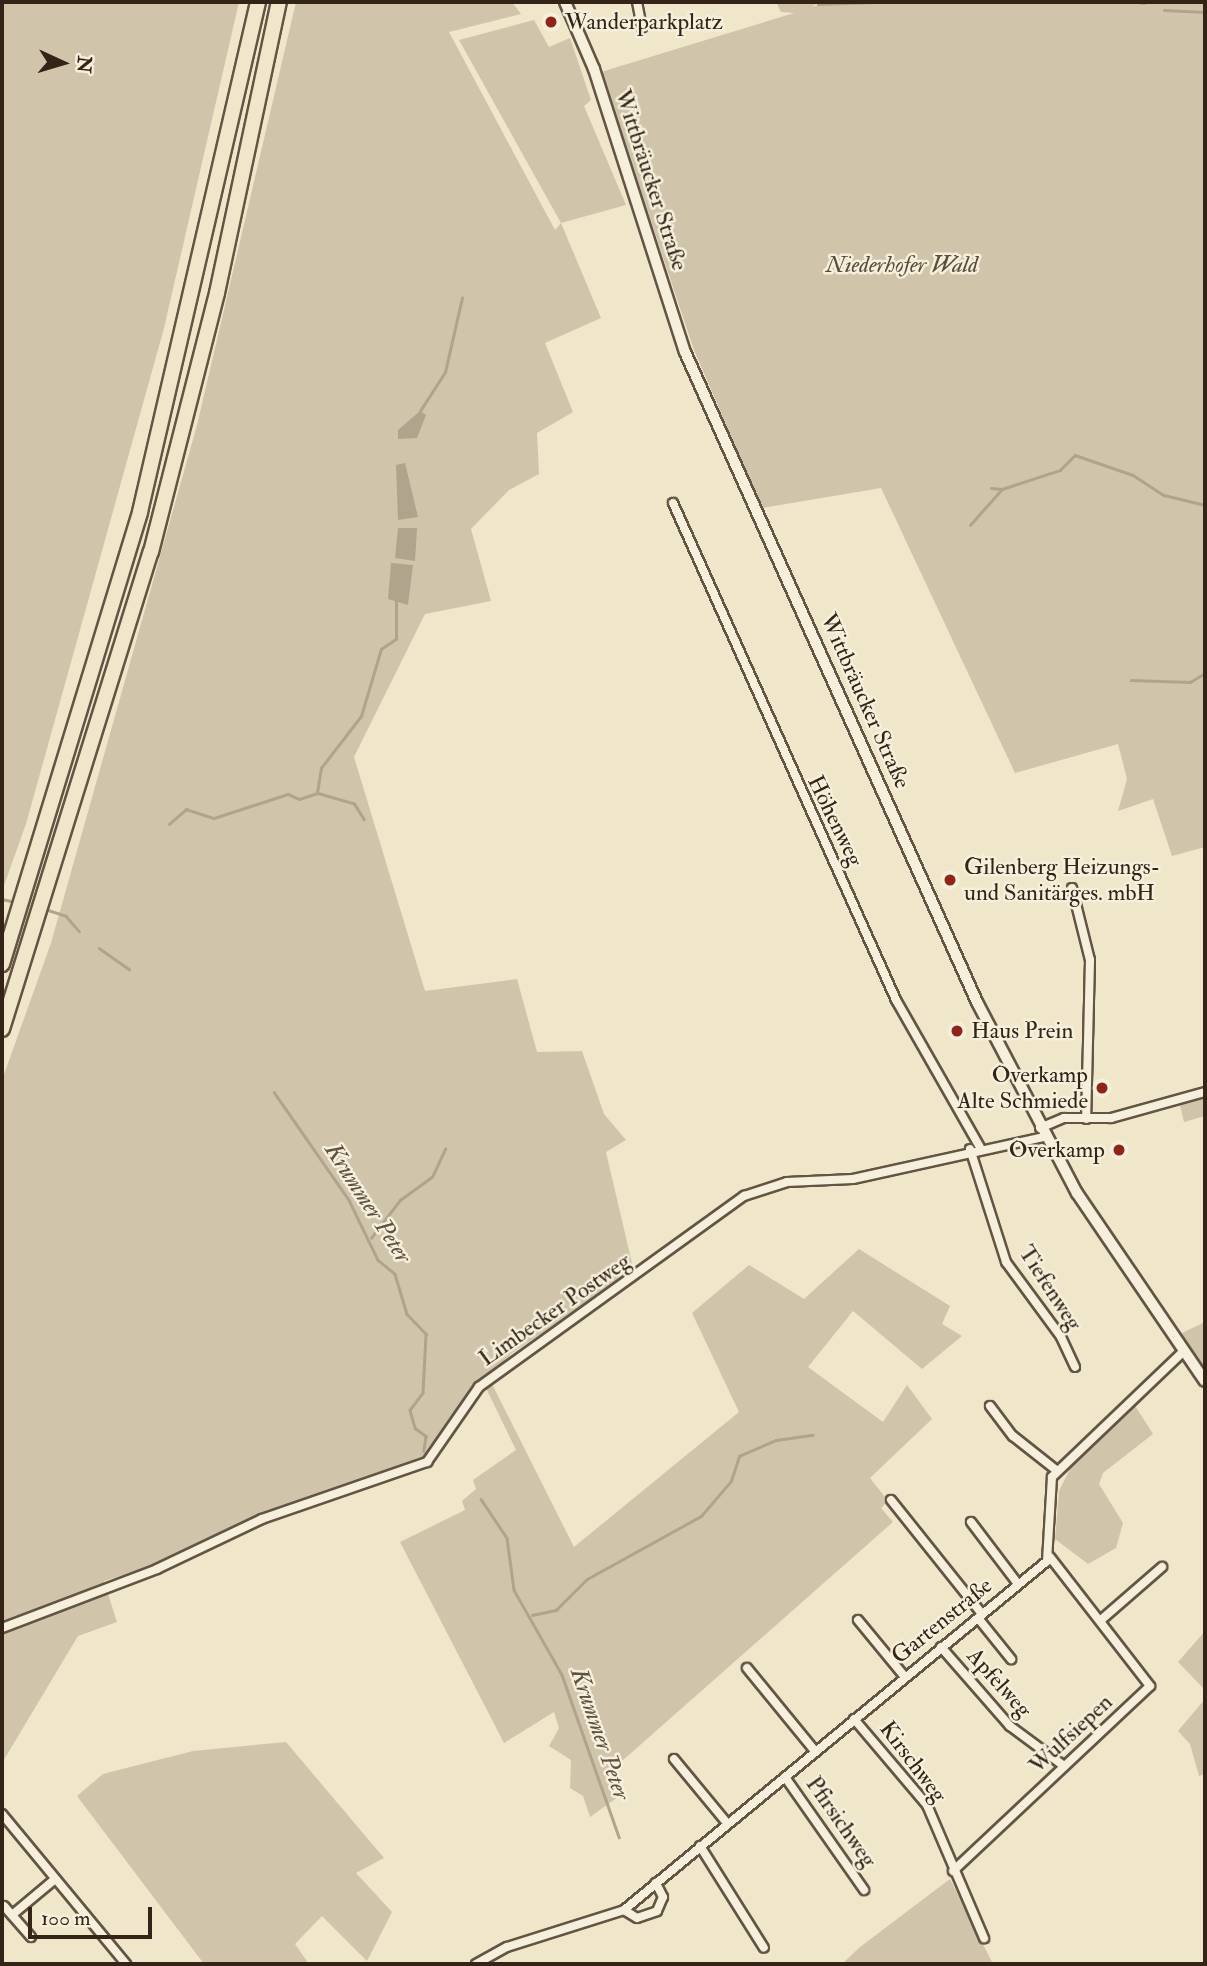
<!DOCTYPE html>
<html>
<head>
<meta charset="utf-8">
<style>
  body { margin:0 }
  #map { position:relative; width:1207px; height:1966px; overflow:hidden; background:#f0e6c9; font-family:"IM FELL Double Pica",serif }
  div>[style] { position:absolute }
  .green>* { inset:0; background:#d0c5ab }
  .water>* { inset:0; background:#b0a48c }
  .stream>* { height:2.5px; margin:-1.25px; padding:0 1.25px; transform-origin:1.25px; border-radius:1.25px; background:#b0a48c }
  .roads { filter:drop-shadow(2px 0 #635444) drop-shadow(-2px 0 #635444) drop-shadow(0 2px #635444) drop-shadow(0 -2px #635444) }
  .minor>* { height:8px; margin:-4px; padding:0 4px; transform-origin:4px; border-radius:4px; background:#f5efdc }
  .secondary>* { height:10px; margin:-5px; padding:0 5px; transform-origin:5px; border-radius:5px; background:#f5efdc }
  .motorway>* { height:14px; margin:-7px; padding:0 7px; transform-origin:7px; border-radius:7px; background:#f0e6c9 }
  .dots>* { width:19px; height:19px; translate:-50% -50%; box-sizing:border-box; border:4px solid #f5efdc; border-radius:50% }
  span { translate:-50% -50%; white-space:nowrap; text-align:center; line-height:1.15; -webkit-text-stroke:5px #f5efdc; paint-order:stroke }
  .poi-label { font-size:23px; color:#342417 }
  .left { translate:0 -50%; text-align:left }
  .right { translate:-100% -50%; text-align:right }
  .street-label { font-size:23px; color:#342417 }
  .park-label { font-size:23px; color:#5b4c3c; font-style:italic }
  .water-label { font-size:24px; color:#5f5140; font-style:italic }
  .frame { position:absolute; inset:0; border:4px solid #342417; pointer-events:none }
  .north { position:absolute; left:28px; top:28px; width:70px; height:70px; -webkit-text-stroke:5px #f5efdc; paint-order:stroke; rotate:94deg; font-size:19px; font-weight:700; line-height:28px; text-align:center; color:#342417 }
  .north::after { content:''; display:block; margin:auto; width:24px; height:32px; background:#342417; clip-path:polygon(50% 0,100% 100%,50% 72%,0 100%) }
  .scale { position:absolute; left:28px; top:1907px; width:124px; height:32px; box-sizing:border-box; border:4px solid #342417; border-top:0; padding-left:9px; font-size:21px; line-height:24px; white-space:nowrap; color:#342417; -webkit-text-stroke:5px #f5efdc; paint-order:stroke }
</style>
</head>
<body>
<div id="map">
  <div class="green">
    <div style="clip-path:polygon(2px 2px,239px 2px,164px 328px,26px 824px,2px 891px)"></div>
    <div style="clip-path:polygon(296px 2px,512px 2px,521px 14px,449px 32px,555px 230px,561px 223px,459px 40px,534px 20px,549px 47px,570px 38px,591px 100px,584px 106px,626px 205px,561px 223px,601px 318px,545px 343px,573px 412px,537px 433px,539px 474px,509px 490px,471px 529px,491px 601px,425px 614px,354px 757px,425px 991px,517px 979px,537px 1052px,582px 1051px,604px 1114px,626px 1140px,606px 1152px,634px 1272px,512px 1353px,476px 1387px,425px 1461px,373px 1483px,262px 1513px,155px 1565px,104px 1581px,117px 1622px,78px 1636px,2px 1763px,2px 1080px,51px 943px,197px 425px)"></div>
    <div style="clip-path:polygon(776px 2px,819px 2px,812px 7px,828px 2px,1205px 2px,1205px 847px,1172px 856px,1153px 799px,1118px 811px,1127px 779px,1118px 744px,1015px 773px,881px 488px,762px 508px,694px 350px,601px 72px,794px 13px,781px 12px)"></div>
    <div style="clip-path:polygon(1205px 1096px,1205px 1116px,1184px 1122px,1180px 1105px,1163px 1110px)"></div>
    <div style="clip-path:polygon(859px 1249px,950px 1306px,942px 1324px,962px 1336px,922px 1369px,853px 1311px,808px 1367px,883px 1422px,907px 1385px,932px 1419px,870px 1478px,888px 1501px,881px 1508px,893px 1522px,614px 1768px,625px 1792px,590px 1817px,583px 1796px,570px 1788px,571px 1760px,549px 1746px,559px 1728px,554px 1712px,504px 1743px,400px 1542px,465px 1510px,462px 1501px,476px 1489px,473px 1480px,516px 1450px,485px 1386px,491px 1382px,574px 1547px,739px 1412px,692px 1313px,749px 1265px,804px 1299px)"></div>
    <div style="clip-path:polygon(1205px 1322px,1205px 1370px,1180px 1334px)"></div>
    <div style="clip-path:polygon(1134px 1404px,1153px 1434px,1103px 1473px,1099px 1484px,1123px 1523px,1116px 1548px,1088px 1564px,1055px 1539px,1059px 1491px,1071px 1467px)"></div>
    <div style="clip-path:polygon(1205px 1631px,1205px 1690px,1178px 1662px)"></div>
    <div style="clip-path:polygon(1205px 1699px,1205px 1774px,1199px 1776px,1190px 1744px,1178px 1731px)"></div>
    <div style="clip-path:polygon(286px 1742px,384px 1858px,356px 1873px,392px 1912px,367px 1961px,322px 1916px,295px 1944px,309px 1964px,204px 1964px,77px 1796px,103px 1774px,193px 1751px)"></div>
    <div style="clip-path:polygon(950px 1879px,993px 1964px,842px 1964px,860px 1947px)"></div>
  </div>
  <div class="water">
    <div style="clip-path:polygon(420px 411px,426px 415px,417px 438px,398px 439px,398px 430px)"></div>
    <div style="clip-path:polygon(405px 463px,418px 517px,398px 520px,396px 465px)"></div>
    <div style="clip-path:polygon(398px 528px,417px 528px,415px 561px,395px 558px)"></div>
    <div style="clip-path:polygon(391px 563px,413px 565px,408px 605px,388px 599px)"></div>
  </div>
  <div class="stream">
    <div style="left:1139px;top:2px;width:5px;rotate:11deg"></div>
    <div style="left:818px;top:4px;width:57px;rotate:-2deg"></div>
    <div style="left:1164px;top:10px;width:41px;rotate:2.8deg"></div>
    <div style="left:420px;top:411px;width:46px;rotate:-57.3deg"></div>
    <div style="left:445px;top:372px;width:76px;rotate:-77.1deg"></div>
    <div style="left:991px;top:488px;width:10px;rotate:6deg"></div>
    <div style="left:970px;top:525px;width:48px;rotate:-48.4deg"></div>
    <div style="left:1002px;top:489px;width:61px;rotate:-18.1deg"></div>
    <div style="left:1060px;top:470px;width:21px;rotate:-45deg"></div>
    <div style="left:1075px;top:455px;width:61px;rotate:19deg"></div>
    <div style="left:1133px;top:475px;width:37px;rotate:33deg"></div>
    <div style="left:1164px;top:495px;width:42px;rotate:13.7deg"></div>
    <div style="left:1131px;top:680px;width:59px;rotate:1.9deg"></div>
    <div style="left:1190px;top:682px;width:17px;rotate:-31deg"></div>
    <div style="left:318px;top:793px;width:37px;rotate:16deg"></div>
    <div style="left:354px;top:803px;width:19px;rotate:58deg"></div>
    <div style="left:169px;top:824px;width:23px;rotate:-41deg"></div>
    <div style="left:186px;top:809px;width:29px;rotate:18deg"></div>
    <div style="left:214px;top:818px;width:78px;rotate:-18deg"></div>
    <div style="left:288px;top:794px;width:12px;rotate:24deg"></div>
    <div style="left:299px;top:799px;width:19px;rotate:-18deg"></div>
    <div style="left:317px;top:793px;width:25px;rotate:-81deg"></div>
    <div style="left:321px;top:768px;width:66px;rotate:-52.4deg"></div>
    <div style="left:361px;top:716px;width:70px;rotate:-73.4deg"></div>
    <div style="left:381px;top:649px;width:18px;rotate:-34deg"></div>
    <div style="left:396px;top:639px;width:41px;rotate:-90deg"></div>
    <div style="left:2px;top:899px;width:13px;rotate:13deg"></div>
    <div style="left:45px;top:909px;width:22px;rotate:18deg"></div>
    <div style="left:66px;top:916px;width:20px;rotate:49deg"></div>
    <div style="left:99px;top:948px;width:37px;rotate:35deg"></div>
    <div style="left:274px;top:1092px;width:131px;rotate:55.2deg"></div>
    <div style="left:349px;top:1200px;width:67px;rotate:64.2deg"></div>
    <div style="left:378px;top:1260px;width:22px;rotate:39deg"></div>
    <div style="left:395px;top:1274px;width:42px;rotate:73.3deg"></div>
    <div style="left:407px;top:1314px;width:28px;rotate:46deg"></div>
    <div style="left:426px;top:1334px;width:59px;rotate:92.9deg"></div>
    <div style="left:423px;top:1393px;width:21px;rotate:127deg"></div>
    <div style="left:410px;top:1410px;width:19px;rotate:74deg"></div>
    <div style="left:415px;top:1428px;width:14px;rotate:36deg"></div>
    <div style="left:426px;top:1436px;width:15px;rotate:98deg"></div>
    <div style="left:371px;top:1238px;width:48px;rotate:-52.7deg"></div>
    <div style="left:400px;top:1200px;width:39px;rotate:-36deg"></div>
    <div style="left:432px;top:1177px;width:31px;rotate:-65deg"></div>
    <div style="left:481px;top:1499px;width:47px;rotate:56.3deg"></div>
    <div style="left:507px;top:1538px;width:52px;rotate:82.3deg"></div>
    <div style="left:514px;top:1590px;width:98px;rotate:60.5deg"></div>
    <div style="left:562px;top:1675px;width:172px;rotate:70.6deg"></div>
    <div style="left:532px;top:1615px;width:25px;rotate:-12deg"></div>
    <div style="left:556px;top:1610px;width:44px;rotate:-45deg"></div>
    <div style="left:587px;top:1579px;width:130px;rotate:-28.9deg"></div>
    <div style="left:701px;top:1516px;width:46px;rotate:-49.4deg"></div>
    <div style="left:731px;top:1481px;width:26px;rotate:-72deg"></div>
    <div style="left:739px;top:1456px;width:40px;rotate:-23.4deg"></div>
    <div style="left:776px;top:1440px;width:37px;rotate:-8deg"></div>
  </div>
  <div class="roads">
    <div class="minor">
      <div style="left:637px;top:2px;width:26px;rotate:79deg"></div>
      <div style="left:673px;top:503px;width:545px;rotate:65.83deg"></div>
      <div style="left:896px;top:1000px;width:169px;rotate:60.3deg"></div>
      <div style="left:1072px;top:888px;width:74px;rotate:76deg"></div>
      <div style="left:1090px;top:960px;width:159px;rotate:91.4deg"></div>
      <div style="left:1040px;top:1128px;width:26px;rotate:-23deg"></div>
      <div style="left:1064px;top:1118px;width:47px"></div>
      <div style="left:1111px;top:1118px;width:98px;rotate:-15.5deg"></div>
      <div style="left:970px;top:1149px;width:119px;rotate:72.3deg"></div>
      <div style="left:1006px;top:1262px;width:93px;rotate:53.7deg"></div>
      <div style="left:1061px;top:1337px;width:33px;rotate:65deg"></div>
      <div style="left:990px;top:1406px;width:38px;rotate:53deg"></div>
      <div style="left:1013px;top:1436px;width:55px;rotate:38.3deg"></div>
      <div style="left:891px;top:1500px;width:146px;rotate:51.4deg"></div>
      <div style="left:971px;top:1522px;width:78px;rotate:52.8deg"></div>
      <div style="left:978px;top:1618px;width:53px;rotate:51.2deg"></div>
      <div style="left:858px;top:1620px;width:74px;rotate:50.5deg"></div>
      <div style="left:1101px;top:1620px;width:81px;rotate:-41deg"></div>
      <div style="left:2px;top:1628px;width:166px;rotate:-20.8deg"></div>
      <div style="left:157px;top:1569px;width:116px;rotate:-25.5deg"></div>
      <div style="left:262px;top:1519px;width:175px;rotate:-19.1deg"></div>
      <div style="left:427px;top:1462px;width:91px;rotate:-55.3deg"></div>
      <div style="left:479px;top:1387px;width:327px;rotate:-35.8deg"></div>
      <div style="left:744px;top:1196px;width:45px;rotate:-18deg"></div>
      <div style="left:787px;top:1182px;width:66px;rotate:-2.6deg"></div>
      <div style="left:853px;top:1179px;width:196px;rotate:-12.4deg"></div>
      <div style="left:941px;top:1647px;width:105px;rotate:48.9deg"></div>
      <div style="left:1010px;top:1726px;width:67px;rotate:36.5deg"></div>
      <div style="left:747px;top:1668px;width:107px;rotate:50.7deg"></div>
      <div style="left:854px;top:1719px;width:113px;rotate:49.7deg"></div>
      <div style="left:927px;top:1805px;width:145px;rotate:66.8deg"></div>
      <div style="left:674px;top:1759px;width:83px;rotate:50.4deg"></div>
      <div style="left:785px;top:1777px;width:138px;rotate:55deg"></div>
      <div style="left:2px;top:1814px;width:195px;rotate:50.4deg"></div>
      <div style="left:700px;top:1846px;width:120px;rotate:57.9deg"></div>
      <div style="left:953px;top:1871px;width:270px;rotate:-43.2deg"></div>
      <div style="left:1150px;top:1686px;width:163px;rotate:-127.8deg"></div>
      <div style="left:4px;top:1906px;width:41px;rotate:48.9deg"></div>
      <div style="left:624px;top:1910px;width:15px;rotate:32deg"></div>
      <div style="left:637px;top:1918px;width:21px;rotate:-19deg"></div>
      <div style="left:657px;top:1911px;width:15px;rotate:-67deg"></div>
      <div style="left:663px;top:1897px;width:16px;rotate:-117deg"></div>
      <div style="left:12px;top:1915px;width:56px;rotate:-39.9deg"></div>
      <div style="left:476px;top:1964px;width:35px;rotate:-29deg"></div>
      <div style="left:507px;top:1947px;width:123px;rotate:-17.5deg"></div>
      <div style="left:624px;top:1910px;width:548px;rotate:-39.52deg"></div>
      <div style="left:1047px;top:1561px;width:84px;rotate:-86.6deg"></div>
      <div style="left:1052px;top:1477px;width:182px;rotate:-43.7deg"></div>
    </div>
    <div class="secondary">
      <div style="left:565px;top:2px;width:73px;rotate:66.6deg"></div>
      <div style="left:594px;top:69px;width:297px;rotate:72.2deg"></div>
      <div style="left:685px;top:352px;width:713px;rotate:65.81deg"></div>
      <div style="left:977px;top:1002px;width:216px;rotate:62.4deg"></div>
      <div style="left:1077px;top:1193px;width:227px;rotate:55.8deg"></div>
    </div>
    <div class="motorway">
      <div style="left:2px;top:964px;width:473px;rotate:-73deg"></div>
      <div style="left:140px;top:512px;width:523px;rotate:-76.97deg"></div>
      <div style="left:2px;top:1029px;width:500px;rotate:-72.7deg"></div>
      <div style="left:151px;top:552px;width:267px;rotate:-75.7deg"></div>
      <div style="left:217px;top:293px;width:298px;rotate:-78deg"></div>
    </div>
  </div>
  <div class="dots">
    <div style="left:551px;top:22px;background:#8f2418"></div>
    <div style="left:950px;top:880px;background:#8f2418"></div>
    <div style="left:957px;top:1031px;background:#8f2418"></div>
    <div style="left:1102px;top:1088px;background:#8f2418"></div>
    <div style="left:1119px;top:1150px;background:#8f2418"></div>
  </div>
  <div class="poi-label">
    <span class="left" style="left:565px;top:22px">Wanderparkplatz</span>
    <span class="left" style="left:964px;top:880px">Gilenberg Heizungs-<br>und Sanitärges. mbH</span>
    <span class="left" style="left:971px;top:1031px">Haus Prein</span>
    <span class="right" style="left:1088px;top:1088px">Overkamp<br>Alte Schmiede</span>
    <span class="right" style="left:1105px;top:1150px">Overkamp</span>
  </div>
  <div class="street-label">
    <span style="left:651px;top:180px;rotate:72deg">Wittbräucker Straße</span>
    <span style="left:865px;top:701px;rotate:66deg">Wittbräucker Straße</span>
    <span style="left:835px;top:821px;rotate:64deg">Höhenweg</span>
    <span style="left:1050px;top:1288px;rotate:57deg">Tiefenweg</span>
    <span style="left:555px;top:1310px;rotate:-35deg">Limbecker Postweg</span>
    <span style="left:942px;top:1621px;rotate:-39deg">Gartenstraße</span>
    <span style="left:999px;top:1683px;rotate:48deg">Apfelweg</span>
    <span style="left:1071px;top:1734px;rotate:-43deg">Wulfsiepen</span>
    <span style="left:913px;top:1762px;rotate:53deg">Kirschweg</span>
    <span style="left:841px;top:1822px;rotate:55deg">Pfirsichweg</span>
  </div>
  <div class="park-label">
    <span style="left:902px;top:265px">Niederhofer Wald</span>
  </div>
  <div class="water-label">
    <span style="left:368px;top:1203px;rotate:57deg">Krummer Peter</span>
    <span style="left:600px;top:1734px;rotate:71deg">Krummer Peter</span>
  </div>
  <div class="frame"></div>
  <div class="north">N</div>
  <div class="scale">100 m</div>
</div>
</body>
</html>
